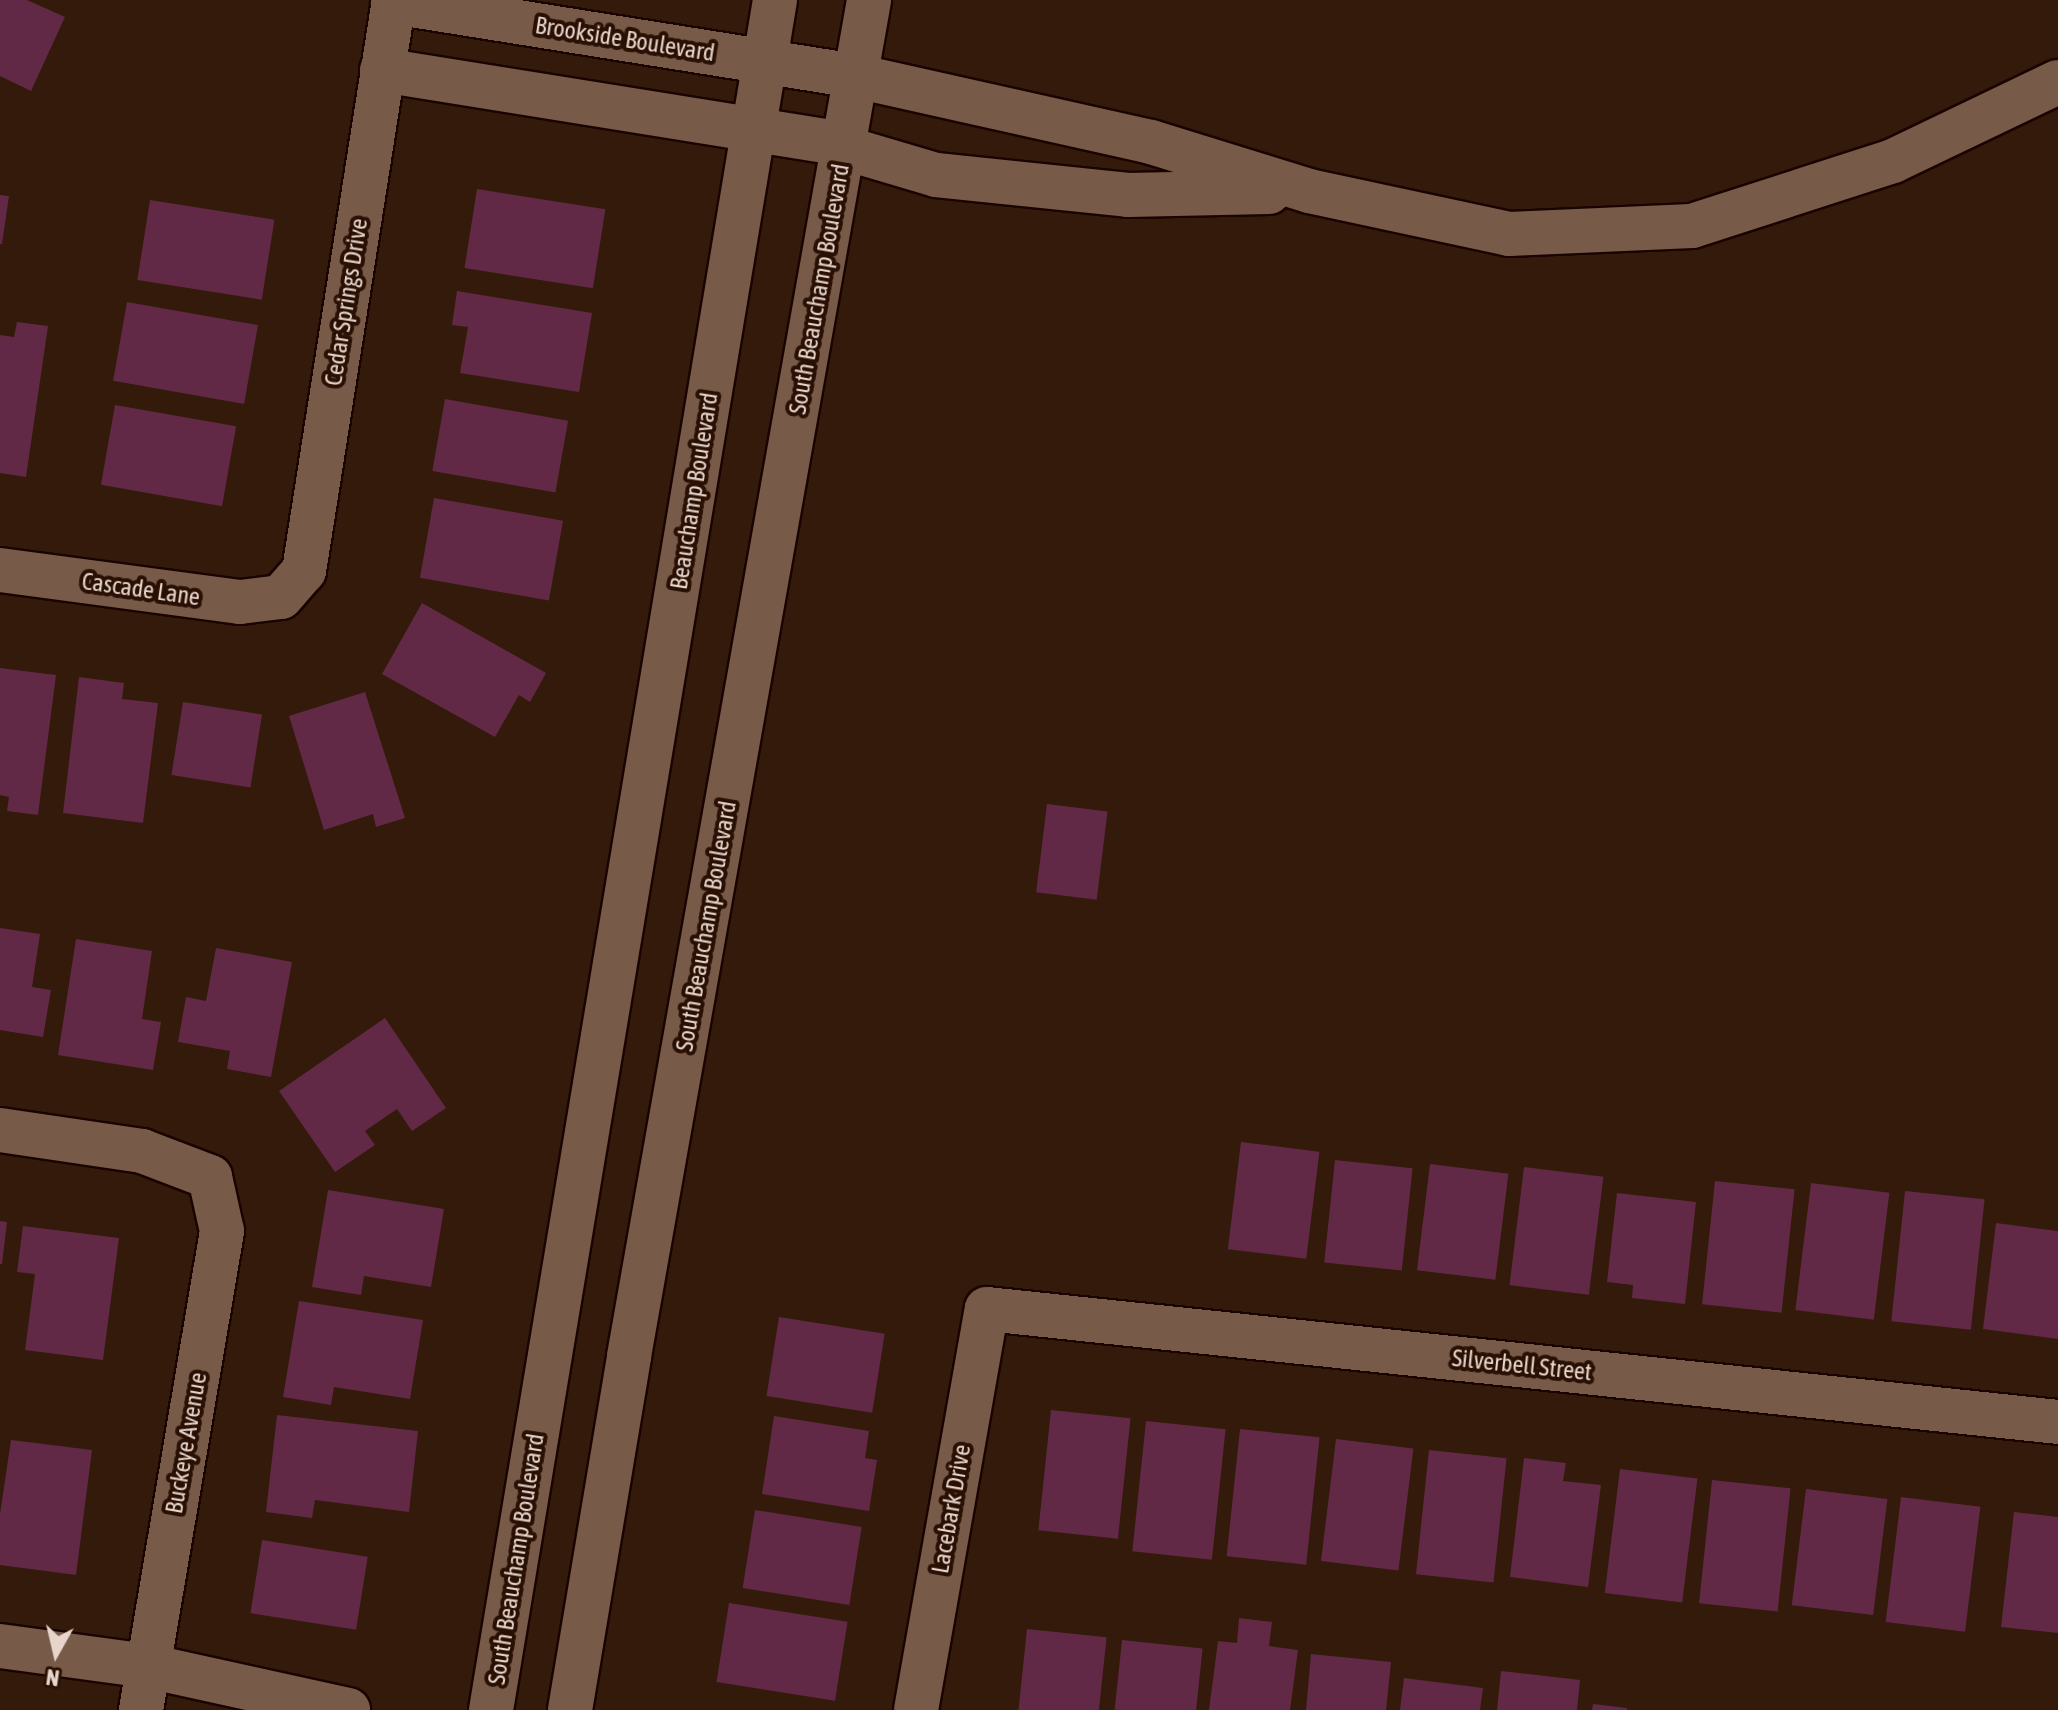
<!DOCTYPE html>
<html>
<head>
<meta charset="utf-8">
<style>
  body { margin:0 }
  #map { position:relative; width:2058px; height:1710px; overflow:hidden; background:#331a0b; font-family:"Asap Condensed",sans-serif }
  div>[style] { position:absolute }
  .building>* { inset:0; background:#612945; transform-origin:0 0 }
  .roads { filter:drop-shadow(2px 0 #1a0400) drop-shadow(-2px 0 #1a0400) drop-shadow(0 2px #1a0400) drop-shadow(0 -2px #1a0400) }
  .minor>* { height:44px; margin:-22px; padding:0 22px; transform-origin:22px; border-radius:22px; background:#785a49 }
  span { translate:-50% -50%; white-space:nowrap; text-align:center; line-height:1.15; -webkit-text-stroke:8px #291003; paint-order:stroke }
  .street-label { font-size:24px; color:#e7d5cc }
  .north { position:absolute; left:16px; top:1614px; width:80px; height:80px; -webkit-text-stroke:6px #291003; paint-order:stroke; rotate:188deg; font-size:22px; font-weight:700; line-height:32px; text-align:center; color:#e7d5cc }
  .north::after { content:''; display:block; margin:auto; width:28px; height:36px; background:#e7d5cc; clip-path:polygon(50% 0,100% 100%,50% 72%,0 100%) }
</style>
</head>
<body>
<div id="map">
  <div class="building">
    <div style="clip-path:polygon(0 0,27px 0,65px 17px,31px 91px,0 76px)"></div>
    <div style="left:477px;top:189px;width:130px;height:80px;rotate:9deg"></div>
    <div style="clip-path:polygon(0 195px,9px 196px,2px 244px,0 244px)"></div>
    <div style="left:150px;top:200px;width:126px;height:81px;rotate:9deg"></div>
    <div style="clip-path:polygon(457px 291px,592px 313px,579px 392px,460px 373px,468px 327px,452px 325px)"></div>
    <div style="left:127px;top:302px;width:133px;height:80px;rotate:10deg"></div>
    <div style="clip-path:polygon(17px 322px,48px 326px,26px 477px,0 473px,0 335px,14px 337px)"></div>
    <div style="left:445px;top:399px;width:125px;height:73px;rotate:10deg"></div>
    <div style="left:115px;top:405px;width:123px;height:81px;rotate:10deg"></div>
    <div style="left:434px;top:498px;width:131px;height:81px;rotate:10deg"></div>
    <div style="clip-path:polygon(422px 603px,546px 673px,530px 702px,519px 695px,495px 737px,382px 674px)"></div>
    <div style="clip-path:polygon(0 668px,56px 675px,38px 815px,7px 811px,9px 797px,0 795px)"></div>
    <div style="clip-path:polygon(79px 677px,124px 683px,122px 699px,158px 703px,143px 823px,63px 813px)"></div>
    <div style="clip-path:polygon(365px 692px,405px 818px,376px 827px,373px 814px,324px 830px,289px 716px)"></div>
    <div style="left:183px;top:702px;width:80px;height:74px;rotate:9deg"></div>
    <div style="left:1047px;top:804px;width:61px;height:89px;rotate:7deg"></div>
    <div style="clip-path:polygon(0 928px,40px 934px,32px 987px,51px 990px,43px 1037px,0 1030px)"></div>
    <div style="clip-path:polygon(76px 939px,152px 951px,142px 1019px,161px 1022px,153px 1070px,58px 1055px)"></div>
    <div style="clip-path:polygon(216px 948px,292px 962px,271px 1077px,227px 1069px,230px 1051px,178px 1042px,186px 997px,206px 1001px)"></div>
    <div style="clip-path:polygon(385px 1018px,446px 1108px,412px 1131px,397px 1109px,365px 1131px,375px 1145px,335px 1172px,279px 1091px)"></div>
    <div style="left:1241px;top:1142px;width:79px;height:108px;rotate:7deg"></div>
    <div style="left:1335px;top:1160px;width:78px;height:103px;rotate:6deg"></div>
    <div style="left:1430px;top:1164px;width:79px;height:107px;rotate:7deg"></div>
    <div style="left:1524px;top:1167px;width:80px;height:119px;rotate:7deg"></div>
    <div style="left:1715px;top:1181px;width:80px;height:124px;rotate:6deg"></div>
    <div style="left:1811px;top:1183px;width:79px;height:128px;rotate:7deg"></div>
    <div style="clip-path:polygon(328px 1190px,444px 1209px,431px 1287px,364px 1276px,361px 1295px,312px 1287px)"></div>
    <div style="left:1905px;top:1191px;width:80px;height:131px;rotate:6deg"></div>
    <div style="clip-path:polygon(1617px 1193px,1696px 1202px,1685px 1304px,1632px 1298px,1633px 1285px,1607px 1282px)"></div>
    <div style="clip-path:polygon(0 1221px,7px 1222px,2px 1264px,0 1264px)"></div>
    <div style="clip-path:polygon(1996px 1223px,2058px 1231px,2058px 1339px,1983px 1329px)"></div>
    <div style="clip-path:polygon(23px 1226px,119px 1238px,103px 1360px,25px 1350px,35px 1274px,17px 1272px)"></div>
    <div style="clip-path:polygon(299px 1301px,423px 1320px,410px 1399px,334px 1387px,331px 1405px,283px 1397px)"></div>
    <div style="left:779px;top:1317px;width:107px;height:80px;rotate:9deg"></div>
    <div style="left:1051px;top:1410px;width:80px;height:121px;rotate:6deg"></div>
    <div style="clip-path:polygon(277px 1415px,418px 1431px,409px 1512px,315px 1500px,312px 1518px,266px 1512px)"></div>
    <div style="clip-path:polygon(774px 1416px,869px 1431px,865px 1458px,877px 1460px,869px 1511px,762px 1494px)"></div>
    <div style="left:1146px;top:1421px;width:80px;height:131px;rotate:6deg"></div>
    <div style="left:1240px;top:1429px;width:80px;height:128px;rotate:6deg"></div>
    <div style="left:1336px;top:1439px;width:78px;height:123px;rotate:7deg"></div>
    <div style="clip-path:polygon(11px 1440px,92px 1450px,76px 1575px,0 1565px,0 1514px)"></div>
    <div style="left:1429px;top:1450px;width:78px;height:125px;rotate:6deg"></div>
    <div style="clip-path:polygon(1524px 1458px,1566px 1463px,1563px 1481px,1601px 1485px,1588px 1587px,1510px 1577px)"></div>
    <div style="left:1620px;top:1469px;width:78px;height:125px;rotate:7deg"></div>
    <div style="left:1712px;top:1480px;width:79px;height:124px;rotate:6deg"></div>
    <div style="left:1806px;top:1489px;width:82px;height:117px;rotate:7deg"></div>
    <div style="left:1901px;top:1497px;width:80px;height:126px;rotate:7deg"></div>
    <div style="left:755px;top:1510px;width:108px;height:79px;rotate:9deg"></div>
    <div style="clip-path:polygon(2014px 1512px,2058px 1517px,2058px 1633px,2001px 1627px)"></div>
    <div style="left:262px;top:1540px;width:107px;height:74px;rotate:9deg"></div>
    <div style="left:729px;top:1603px;width:120px;height:80px;rotate:9deg"></div>
    <div style="clip-path:polygon(1239px 1618px,1272px 1622px,1269px 1646px,1298px 1650px,1290px 1710px,1209px 1710px,1218px 1641px,1237px 1643px)"></div>
    <div style="left:1027px;top:1629px;width:80px;height:82px;rotate:6deg"></div>
    <div style="left:1122px;top:1640px;width:81px;height:70px;rotate:6deg"></div>
    <div style="clip-path:polygon(1311px 1654px,1391px 1662px,1386px 1710px,1306px 1710px)"></div>
    <div style="clip-path:polygon(1501px 1671px,1580px 1680px,1577px 1710px,1497px 1710px)"></div>
    <div style="clip-path:polygon(1404px 1678px,1483px 1688px,1480px 1710px,1400px 1710px)"></div>
    <div style="clip-path:polygon(1593px 1704px,1627px 1708px,1627px 1710px,1592px 1710px)"></div>
  </div>
  <div class="roads">
    <div class="minor">
      <div style="left:393px;top:2px;width:469px;rotate:9.1deg"></div>
      <div style="left:856px;top:76px;width:302px;rotate:12.6deg"></div>
      <div style="left:1151px;top:142px;width:165px;rotate:17.2deg"></div>
      <div style="left:1309px;top:191px;width:205px;rotate:12.1deg"></div>
      <div style="left:1509px;top:234px;width:183px;rotate:-2.5deg"></div>
      <div style="left:1692px;top:226px;width:211px;rotate:-17.9deg"></div>
      <div style="left:1893px;top:161px;width:183px;rotate:-25.6deg"></div>
      <div style="left:382px;top:70px;width:469px;rotate:9.1deg"></div>
      <div style="left:845px;top:148px;width:95px;rotate:16.5deg"></div>
      <div style="left:936px;top:175px;width:193px;rotate:5.9deg"></div>
      <div style="left:1128px;top:195px;width:141px;rotate:-1.2deg"></div>
      <div style="left:0;top:570px;width:242px;rotate:7.6deg"></div>
      <div style="left:240px;top:602px;width:41px;rotate:-7deg"></div>
      <div style="left:281px;top:597px;width:35px;rotate:-49deg"></div>
      <div style="left:304px;top:571px;width:578px;rotate:-81.04deg"></div>
      <div style="left:0;top:1130px;width:144px;rotate:8.4deg"></div>
      <div style="left:142px;top:1151px;width:73px;rotate:20.9deg"></div>
      <div style="left:210px;top:1177px;width:55px;rotate:77.5deg"></div>
      <div style="left:222px;top:1231px;width:486px;rotate:99.6deg"></div>
      <div style="left:0;top:1646px;width:149px;rotate:7.7deg"></div>
      <div style="left:148px;top:1666px;width:205px;rotate:12.4deg"></div>
      <div style="left:491px;top:1710px;width:1733px;rotate:-80.57deg"></div>
      <div style="left:570px;top:1710px;width:359px;rotate:-80.5deg"></div>
      <div style="left:629px;top:1356px;width:1377px;rotate:-79.96deg"></div>
      <div style="left:916px;top:1710px;width:407px;rotate:-80deg"></div>
      <div style="left:987px;top:1309px;width:1077px;rotate:6.02deg"></div>
    </div>
  </div>
  <div class="street-label">
    <span style="left:625px;top:39px;rotate:9deg">Brookside Boulevard</span>
    <span style="left:819px;top:289px;rotate:-80deg">South Beauchamp Boulevard</span>
    <span style="left:346px;top:302px;rotate:-81deg">Cedar Springs Drive</span>
    <span style="left:694px;top:491px;rotate:-81deg">Beauchamp Boulevard</span>
    <span style="left:141px;top:589px;rotate:8deg">Cascade Lane</span>
    <span style="left:706px;top:926px;rotate:-80deg">South Beauchamp Boulevard</span>
    <span style="left:1522px;top:1365px;rotate:6deg">Silverbell Street</span>
    <span style="left:186px;top:1443px;rotate:-80deg">Buckeye Avenue</span>
    <span style="left:951px;top:1509px;rotate:-80deg">Lacebark Drive</span>
    <span style="left:516px;top:1559px;rotate:-81deg">South Beauchamp Boulevard</span>
  </div>
  <div class="north">N</div>
</div>
</body>
</html>
